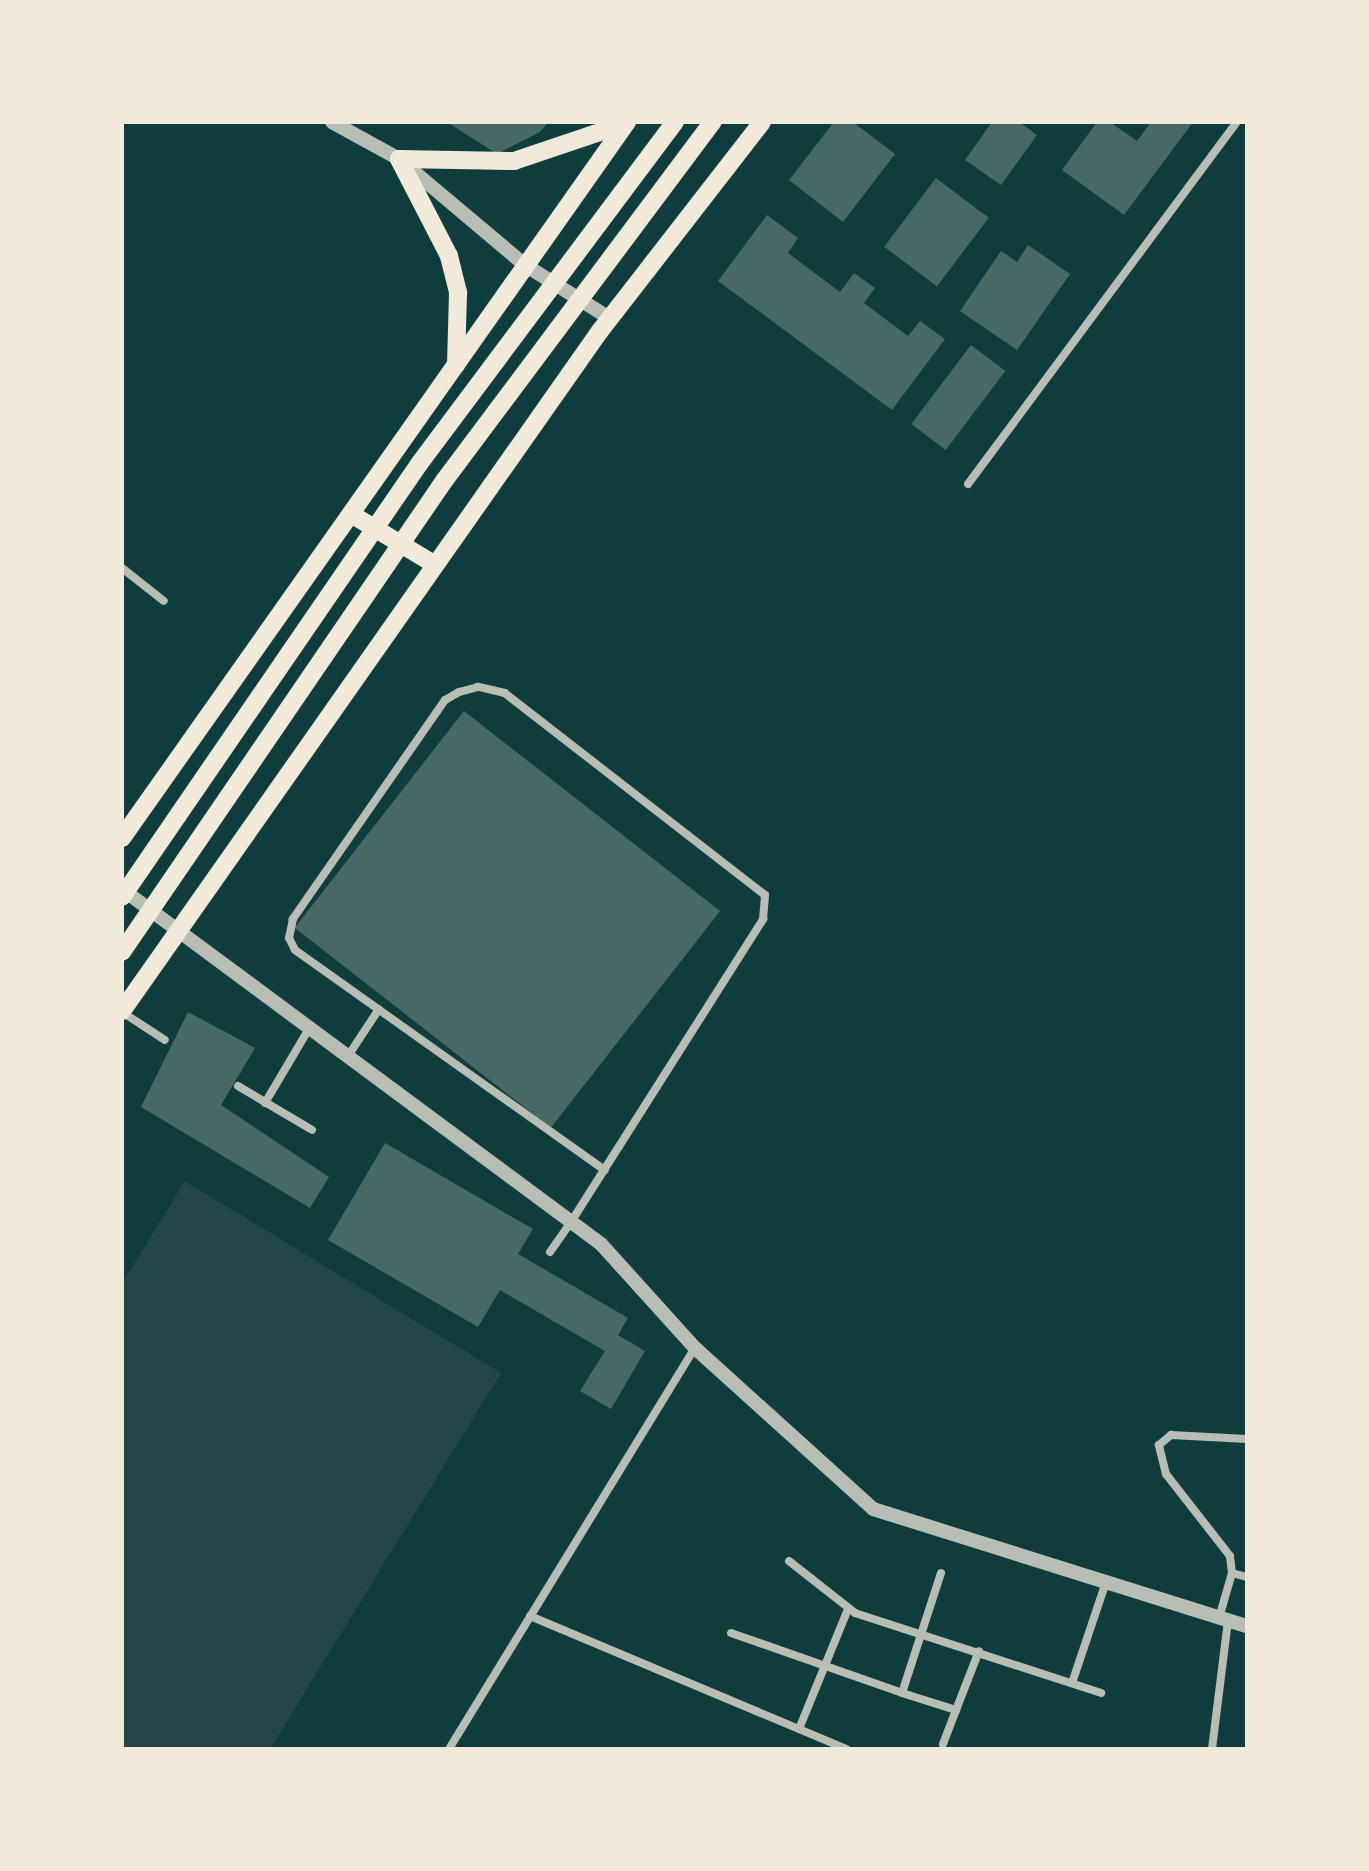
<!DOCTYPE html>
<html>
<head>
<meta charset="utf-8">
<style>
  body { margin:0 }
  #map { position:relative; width:1369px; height:1871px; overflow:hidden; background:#0f3d3e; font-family:Helvetica,sans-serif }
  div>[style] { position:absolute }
  .green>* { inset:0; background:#244646 }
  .building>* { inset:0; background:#486865; transform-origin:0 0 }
  .minor>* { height:8px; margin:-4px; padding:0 4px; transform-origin:4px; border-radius:4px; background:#b8beb3 }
  .tertiary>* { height:14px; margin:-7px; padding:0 7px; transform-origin:7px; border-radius:7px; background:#b8beb3 }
  .trunk>* { height:18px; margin:-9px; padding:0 9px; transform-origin:9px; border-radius:9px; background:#f1e9da }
  span { translate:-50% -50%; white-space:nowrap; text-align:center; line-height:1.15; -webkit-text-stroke:7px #f1e9da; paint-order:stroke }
  .frame { position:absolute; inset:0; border:124px solid #f1e9da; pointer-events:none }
</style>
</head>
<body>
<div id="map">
  <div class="green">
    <div style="clip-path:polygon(185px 1181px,501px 1373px,270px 1749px,122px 1749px,122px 1283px)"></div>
  </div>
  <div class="building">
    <div style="clip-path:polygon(447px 122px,548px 122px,540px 132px,497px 154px)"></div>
    <div style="clip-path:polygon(834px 122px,853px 122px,895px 154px,843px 222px,789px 180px)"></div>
    <div style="clip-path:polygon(992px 122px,1019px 122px,1037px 135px,1001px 185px,965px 160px)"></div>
    <div style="clip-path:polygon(1097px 122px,1110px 122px,1137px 141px,1151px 122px,1193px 122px,1124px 215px,1062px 170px)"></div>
    <div style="left:936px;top:178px;width:66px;height:86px;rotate:37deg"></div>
    <div style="clip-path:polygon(767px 215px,798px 238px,788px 253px,840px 292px,854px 273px,875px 288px,864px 303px,908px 336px,920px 321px,945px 339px,892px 410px,718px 281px)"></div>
    <div style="clip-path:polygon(1028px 245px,1070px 274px,1017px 350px,960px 311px,1001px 251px,1017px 262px)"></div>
    <div style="left:971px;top:345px;width:43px;height:99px;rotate:37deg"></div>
    <div style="left:464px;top:711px;width:325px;height:275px;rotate:38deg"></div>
    <div style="clip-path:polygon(188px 1012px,255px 1048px,221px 1105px,329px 1177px,310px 1208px,141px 1107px)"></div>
    <div style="clip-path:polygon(385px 1143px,533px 1229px,518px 1254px,628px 1318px,618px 1335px,645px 1351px,611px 1409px,580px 1391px,605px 1351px,500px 1290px,478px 1327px,328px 1240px)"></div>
  </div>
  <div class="minor">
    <div style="left:968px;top:484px;width:451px;rotate:-53.4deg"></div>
    <div style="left:122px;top:568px;width:53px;rotate:38.2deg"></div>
    <div style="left:122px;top:1012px;width:51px;rotate:33.1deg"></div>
    <div style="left:348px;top:1056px;width:56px;rotate:-56.6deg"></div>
    <div style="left:238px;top:1086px;width:86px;rotate:30.7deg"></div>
    <div style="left:265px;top:1103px;width:88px;rotate:-59.4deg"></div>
    <div style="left:550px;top:1252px;width:37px;rotate:-55deg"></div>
    <div style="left:571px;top:1222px;width:359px;rotate:-57.6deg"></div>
    <div style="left:763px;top:919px;width:24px;rotate:-85deg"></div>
    <div style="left:765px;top:895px;width:329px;rotate:-142.2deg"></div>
    <div style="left:505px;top:693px;width:28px;rotate:-167deg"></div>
    <div style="left:478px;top:687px;width:20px;rotate:165deg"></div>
    <div style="left:459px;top:692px;width:16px;rotate:150deg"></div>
    <div style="left:445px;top:700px;width:267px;rotate:124.8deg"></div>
    <div style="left:293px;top:919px;width:19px;rotate:102deg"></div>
    <div style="left:289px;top:938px;width:13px;rotate:63deg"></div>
    <div style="left:295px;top:950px;width:380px;rotate:35.4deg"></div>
    <div style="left:789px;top:1561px;width:84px;rotate:38.2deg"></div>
    <div style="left:855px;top:1613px;width:259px;rotate:18deg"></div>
    <div style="left:941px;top:1573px;width:126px;rotate:108deg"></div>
    <div style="left:902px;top:1693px;width:57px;rotate:17.5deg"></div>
    <div style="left:956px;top:1710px;width:63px;rotate:-68.7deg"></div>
    <div style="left:1232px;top:1573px;width:16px;rotate:15deg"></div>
    <div style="left:530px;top:1616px;width:343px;rotate:22.8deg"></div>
    <div style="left:1219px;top:1618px;width:47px;rotate:-73.9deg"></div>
    <div style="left:1232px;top:1573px;width:17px;rotate:-97deg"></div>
    <div style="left:1230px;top:1556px;width:104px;rotate:-128deg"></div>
    <div style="left:1166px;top:1474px;width:30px;rotate:-104deg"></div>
    <div style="left:1159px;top:1445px;width:16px;rotate:-40deg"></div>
    <div style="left:1171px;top:1435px;width:76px;rotate:3deg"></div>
    <div style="left:731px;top:1633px;width:181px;rotate:19.3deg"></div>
    <div style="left:1072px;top:1683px;width:103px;rotate:-71.4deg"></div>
    <div style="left:799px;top:1729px;width:130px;rotate:-67.8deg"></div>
    <div style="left:943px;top:1744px;width:36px;rotate:-69deg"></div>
    <div style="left:449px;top:1749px;width:470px;rotate:-58.5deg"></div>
    <div style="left:1212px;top:1749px;width:129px;rotate:-82.9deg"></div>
  </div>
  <div class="tertiary">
    <div style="left:332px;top:122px;width:77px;rotate:28.9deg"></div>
    <div style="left:399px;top:159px;width:165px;rotate:40.1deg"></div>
    <div style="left:525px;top:265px;width:99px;rotate:32.2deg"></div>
    <div style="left:122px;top:889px;width:596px;rotate:36.54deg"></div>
    <div style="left:601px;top:1244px;width:140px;rotate:47.9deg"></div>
    <div style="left:695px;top:1348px;width:240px;rotate:42.1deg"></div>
    <div style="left:873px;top:1509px;width:392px;rotate:17.4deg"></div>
  </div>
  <div class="trunk">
    <div style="left:399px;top:159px;width:115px;rotate:1deg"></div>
    <div style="left:514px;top:161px;width:118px;rotate:-18.7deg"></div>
    <div style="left:399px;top:159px;width:109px;rotate:62.7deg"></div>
    <div style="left:449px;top:256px;width:38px;rotate:76deg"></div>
    <div style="left:458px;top:293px;width:72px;rotate:91.6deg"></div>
    <div style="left:351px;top:514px;width:97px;rotate:31.1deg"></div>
    <div style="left:122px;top:838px;width:876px;rotate:-54.8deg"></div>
    <div style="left:122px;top:897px;width:525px;rotate:-55.55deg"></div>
    <div style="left:419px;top:464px;width:427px;rotate:-53.2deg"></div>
    <div style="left:122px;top:952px;width:571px;rotate:-55.64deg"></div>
    <div style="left:444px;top:481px;width:449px;rotate:-53.2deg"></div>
    <div style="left:122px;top:1011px;width:831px;rotate:-54.9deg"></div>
    <div style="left:600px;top:331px;width:264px;rotate:-52.2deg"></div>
  </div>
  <div class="frame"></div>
</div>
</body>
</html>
